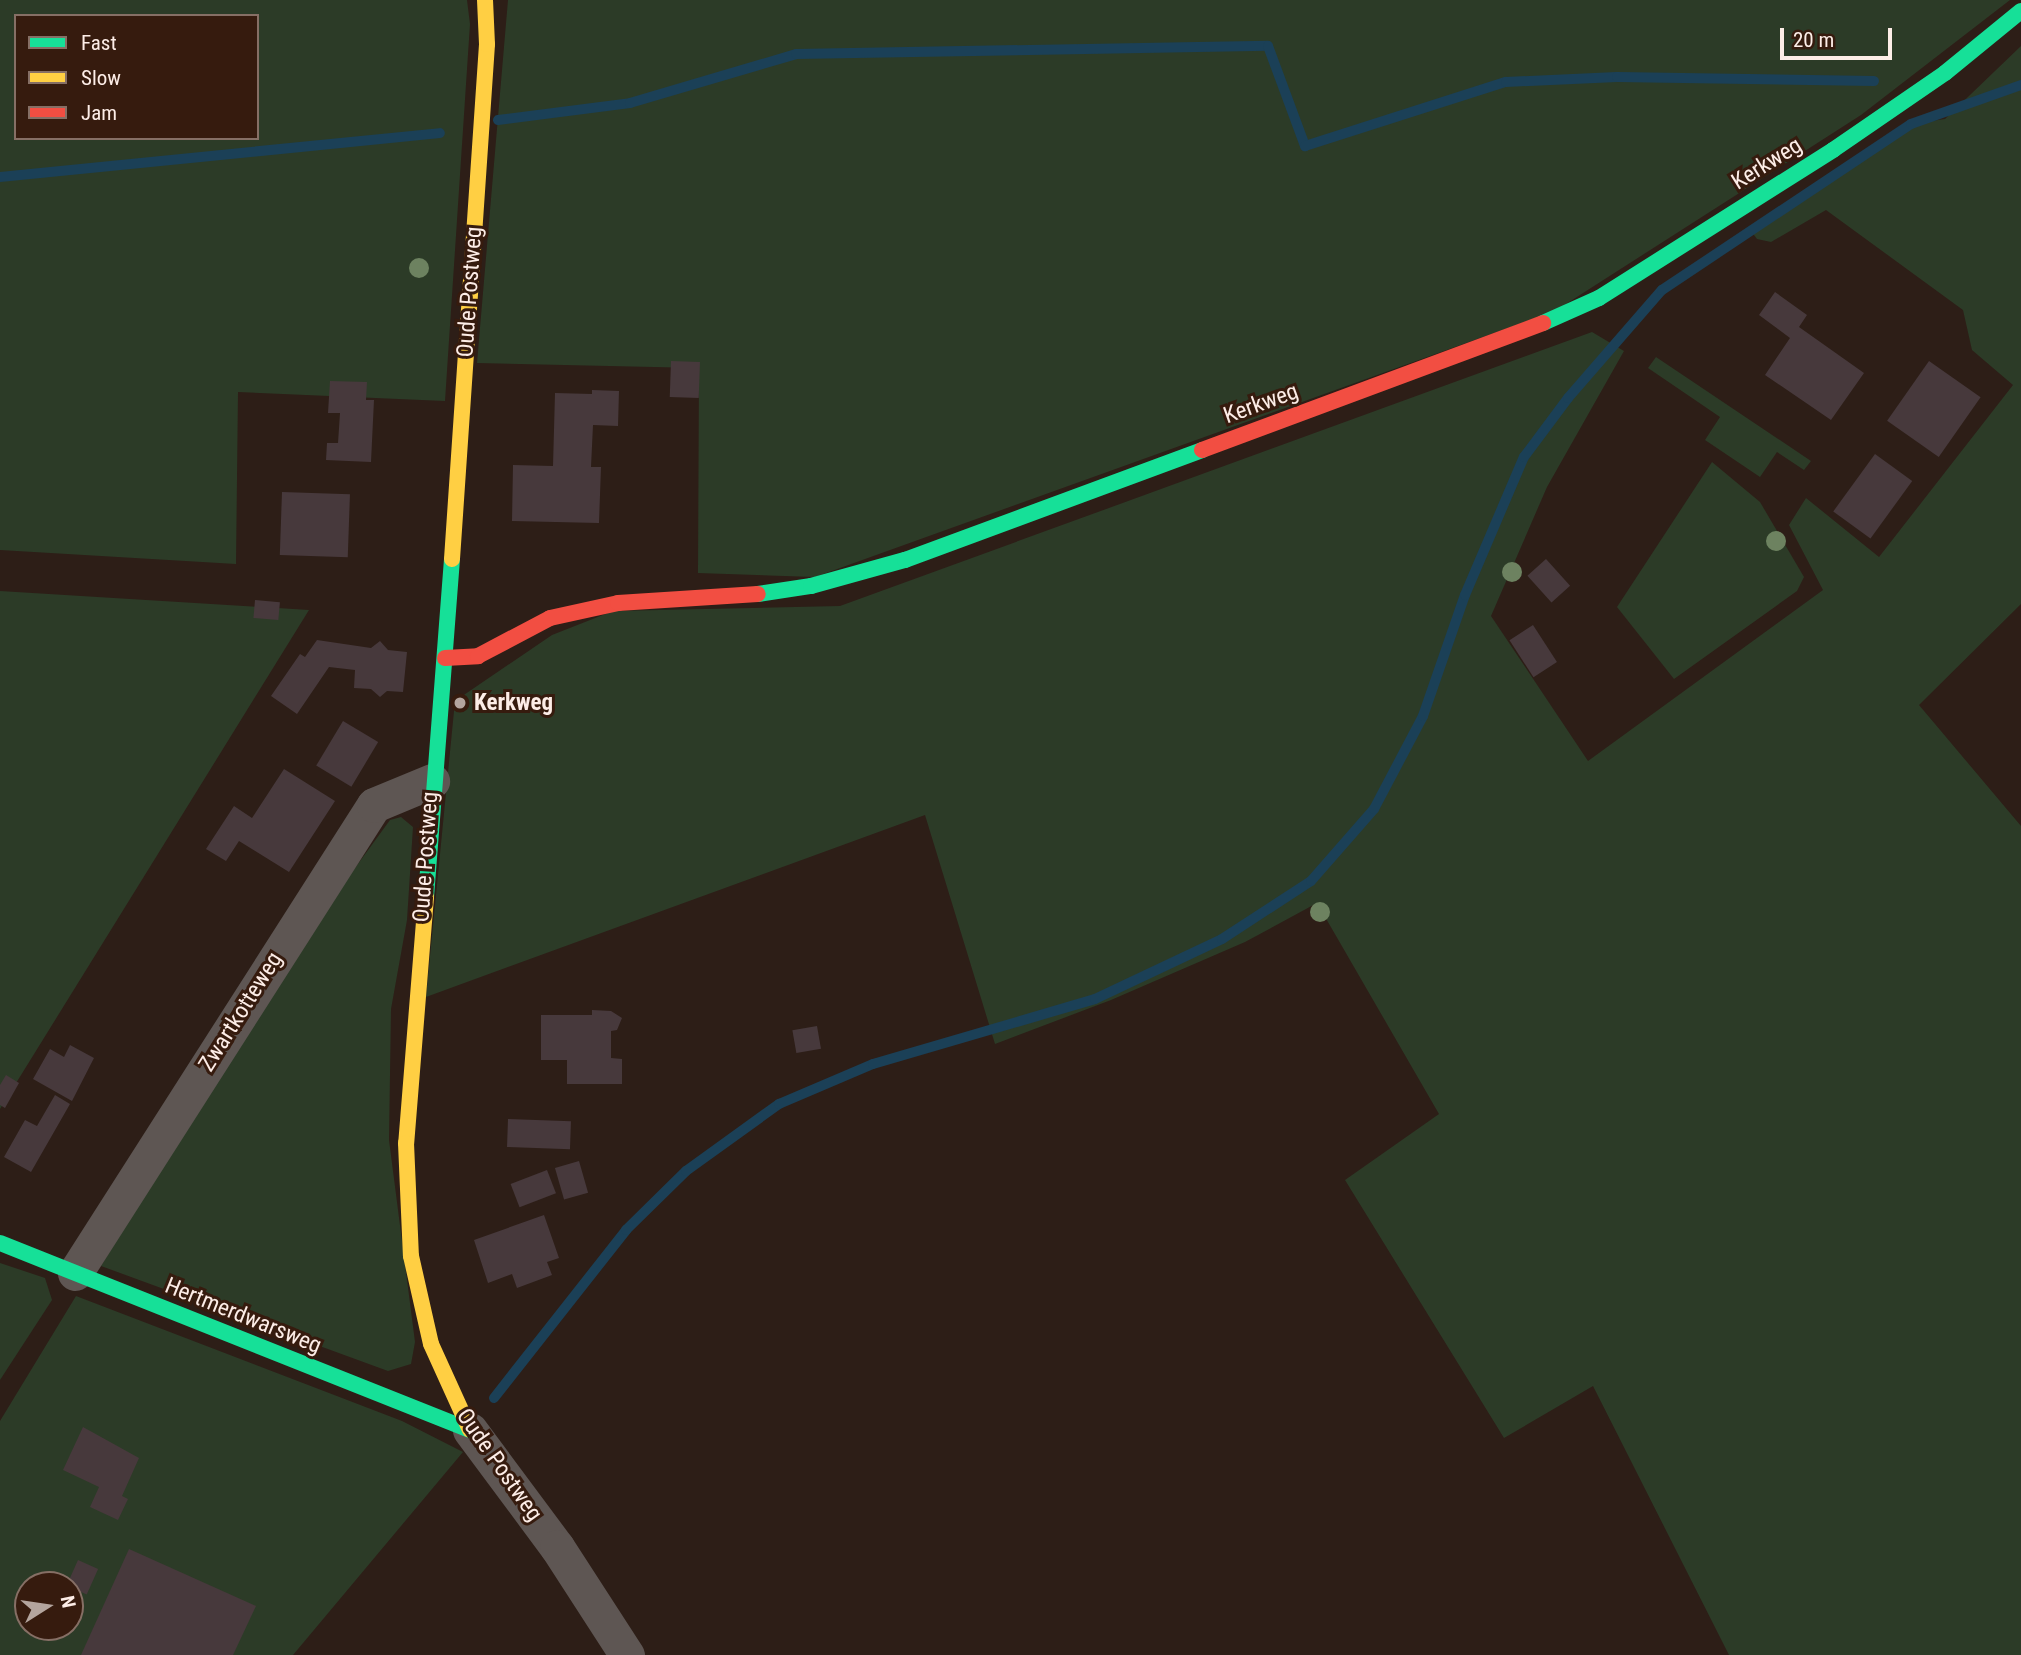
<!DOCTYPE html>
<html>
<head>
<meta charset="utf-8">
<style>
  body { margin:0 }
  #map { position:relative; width:2021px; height:1655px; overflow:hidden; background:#2d1e17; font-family:"Roboto Condensed",sans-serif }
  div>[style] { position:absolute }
  .green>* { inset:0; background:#2c3b27 }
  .stream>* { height:10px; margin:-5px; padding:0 5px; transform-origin:5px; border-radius:5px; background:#1b4057 }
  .building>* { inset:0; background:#47393c; transform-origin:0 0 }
  .street>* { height:35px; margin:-17.5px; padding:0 17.5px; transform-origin:17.5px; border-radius:17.5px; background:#5e5653 }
  .fast>* { height:16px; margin:-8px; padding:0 8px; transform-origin:8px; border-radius:8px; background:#16e098 }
  .slow>* { height:16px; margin:-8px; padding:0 8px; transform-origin:8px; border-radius:8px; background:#ffcf43 }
  .jam>* { height:16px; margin:-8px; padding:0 8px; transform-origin:8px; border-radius:8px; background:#f24e42 }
  .trees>* { width:20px; height:20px; margin:-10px; border-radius:50%; background:#6d8260 }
  .dots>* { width:19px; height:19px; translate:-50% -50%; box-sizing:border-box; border:4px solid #361b0e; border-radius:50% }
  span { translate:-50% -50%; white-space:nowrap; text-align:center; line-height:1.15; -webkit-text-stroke:6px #361b0e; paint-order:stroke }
  .street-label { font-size:23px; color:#fdede7 }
  .poi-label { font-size:23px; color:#fdede7; font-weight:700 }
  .left { translate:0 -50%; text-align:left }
  .legend { position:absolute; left:14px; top:14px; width:245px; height:126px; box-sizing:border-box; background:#361b0e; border:2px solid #866f65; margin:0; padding:9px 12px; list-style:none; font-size:21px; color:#fdede7 }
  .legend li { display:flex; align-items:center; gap:14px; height:35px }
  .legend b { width:35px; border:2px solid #866f65 }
  .north { position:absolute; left:14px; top:1571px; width:70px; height:70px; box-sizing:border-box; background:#361b0e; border:2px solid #866f65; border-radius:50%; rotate:78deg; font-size:19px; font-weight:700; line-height:28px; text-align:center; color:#fdede7 }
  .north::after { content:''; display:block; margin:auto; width:24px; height:32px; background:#b4a59e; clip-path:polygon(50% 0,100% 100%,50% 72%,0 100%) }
  .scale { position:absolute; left:1780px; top:28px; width:112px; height:32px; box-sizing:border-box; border:4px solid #fdede7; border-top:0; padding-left:9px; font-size:21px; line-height:24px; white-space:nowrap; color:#fdede7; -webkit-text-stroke:5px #361b0e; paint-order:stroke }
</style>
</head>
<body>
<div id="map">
  <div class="green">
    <div style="clip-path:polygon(evenodd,0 0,467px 0,470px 24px,445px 401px,238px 392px,236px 564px,0 550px,0 0,16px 16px,257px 16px,257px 138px,16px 138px,16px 16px)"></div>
    <div style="clip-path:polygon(508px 0,2010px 0,1861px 115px,1555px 311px,815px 577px,698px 573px,699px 368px,477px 363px)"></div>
    <div style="clip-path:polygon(2021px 46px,2021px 604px,1919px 705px,2021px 826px,2021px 1655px,1729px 1655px,1593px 1386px,1504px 1438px,1345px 1180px,1439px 1114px,1317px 903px,1245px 942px,1111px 1000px,995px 1044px,925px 815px,426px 997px,455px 701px,552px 635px,613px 611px,840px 606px,1592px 332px,1624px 351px,1547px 487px,1491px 616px,1588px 761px,1823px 590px,1789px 525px,1806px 498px,1879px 557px,2013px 385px,1972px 350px,1963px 310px,1826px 210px,1771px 242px,1757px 239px,1751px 231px,1911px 124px,1945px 119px)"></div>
    <div style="clip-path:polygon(1656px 357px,1811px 461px,1804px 470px,1777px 452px,1760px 477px,1705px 440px,1720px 417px,1648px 368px)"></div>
    <div style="clip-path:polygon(1712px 462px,1760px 502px,1804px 577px,1797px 591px,1674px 679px,1617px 607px)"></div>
    <div style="clip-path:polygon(0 591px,309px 610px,0 1109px)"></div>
    <div style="clip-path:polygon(401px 817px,413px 827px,407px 920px,391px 1009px,389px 1140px,415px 1342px,411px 1364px,388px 1371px,101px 1266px,271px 983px,390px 820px)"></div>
    <div style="clip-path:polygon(0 1263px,45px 1278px,52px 1300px,0 1380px)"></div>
    <div style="clip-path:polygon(evenodd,76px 1296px,402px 1421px,463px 1452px,293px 1655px,0 1655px,0 1421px,76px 1296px,28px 1585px,70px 1585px,70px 1627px,28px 1627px,28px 1585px)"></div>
  </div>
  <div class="stream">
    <div style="left:498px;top:120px;width:133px;rotate:-7.3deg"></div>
    <div style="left:630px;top:103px;width:173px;rotate:-16.4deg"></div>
    <div style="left:796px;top:54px;width:472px;rotate:-1deg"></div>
    <div style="left:1268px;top:46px;width:107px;rotate:69.7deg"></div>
    <div style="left:1305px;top:146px;width:211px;rotate:-17.7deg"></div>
    <div style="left:1506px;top:82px;width:111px;rotate:-2.6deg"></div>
    <div style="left:1617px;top:77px;width:257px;rotate:0.9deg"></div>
    <div style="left:0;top:177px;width:442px;rotate:-5.7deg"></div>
    <div style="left:494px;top:1398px;width:214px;rotate:-51.8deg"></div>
    <div style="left:626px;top:1230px;width:84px;rotate:-44.5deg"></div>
    <div style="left:686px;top:1171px;width:115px;rotate:-35.8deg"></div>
    <div style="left:779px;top:1104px;width:102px;rotate:-23.1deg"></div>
    <div style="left:873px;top:1064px;width:231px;rotate:-16.3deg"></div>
    <div style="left:1095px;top:999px;width:140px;rotate:-25.3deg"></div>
    <div style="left:1222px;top:939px;width:106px;rotate:-33.1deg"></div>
    <div style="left:1311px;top:881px;width:96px;rotate:-48.8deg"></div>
    <div style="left:1374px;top:809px;width:105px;rotate:-62.2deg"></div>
    <div style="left:1423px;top:716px;width:128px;rotate:-70.9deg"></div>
    <div style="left:1465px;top:595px;width:150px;rotate:-66.9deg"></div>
    <div style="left:1524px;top:457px;width:74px;rotate:-53.3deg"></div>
    <div style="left:1568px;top:398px;width:143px;rotate:-49deg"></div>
    <div style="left:1662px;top:290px;width:299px;rotate:-33.7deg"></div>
    <div style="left:1911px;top:124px;width:117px;rotate:-19.5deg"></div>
  </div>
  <div class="building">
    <div style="clip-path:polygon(1775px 292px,1807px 315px,1799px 327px,1864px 373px,1831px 420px,1765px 375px,1790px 338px,1759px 315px)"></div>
    <div style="left:671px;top:361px;width:29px;height:36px;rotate:2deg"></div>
    <div style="left:1929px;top:361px;width:63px;height:73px;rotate:35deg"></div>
    <div style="clip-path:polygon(330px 381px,367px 382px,366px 400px,374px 400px,371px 462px,326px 460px,327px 443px,338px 443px,340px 413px,328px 413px)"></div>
    <div style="clip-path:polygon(592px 390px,619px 391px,618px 426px,593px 425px,591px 467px,601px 467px,599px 523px,512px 521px,513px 465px,553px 466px,555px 393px,592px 394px)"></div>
    <div style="left:1875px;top:454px;width:46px;height:71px;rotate:36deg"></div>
    <div style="left:282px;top:492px;width:68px;height:63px;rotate:2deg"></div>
    <div style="left:1546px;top:559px;width:36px;height:25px;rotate:48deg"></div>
    <div style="left:255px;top:600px;width:25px;height:18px;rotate:5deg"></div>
    <div style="left:1533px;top:625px;width:44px;height:28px;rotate:57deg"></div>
    <div style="clip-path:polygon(317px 640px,371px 648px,380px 641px,388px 650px,407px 652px,403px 692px,387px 691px,380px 697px,371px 689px,354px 688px,355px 670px,329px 667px,297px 714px,271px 696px,300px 654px,305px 657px)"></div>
    <div style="left:343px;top:721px;width:41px;height:52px;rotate:31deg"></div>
    <div style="clip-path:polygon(284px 769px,335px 801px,289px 872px,239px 841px,226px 861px,206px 849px,234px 806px,252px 818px)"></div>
    <div style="clip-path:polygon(592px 1010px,611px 1011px,622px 1018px,617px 1030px,611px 1031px,611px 1058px,622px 1059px,622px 1084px,567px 1084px,567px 1060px,541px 1060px,541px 1015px,592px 1015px)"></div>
    <div style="left:817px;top:1026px;width:23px;height:25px;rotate:80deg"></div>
    <div style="clip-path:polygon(70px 1045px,94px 1058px,72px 1101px,33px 1079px,50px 1049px,64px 1057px)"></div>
    <div style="clip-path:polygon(6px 1075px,19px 1083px,5px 1108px,0 1105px,0 1085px)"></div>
    <div style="clip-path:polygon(55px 1095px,70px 1104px,31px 1172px,4px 1157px,25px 1120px,37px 1126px)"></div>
    <div style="left:508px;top:1119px;width:63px;height:28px;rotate:2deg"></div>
    <div style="left:579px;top:1161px;width:33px;height:25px;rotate:74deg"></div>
    <div style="left:547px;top:1170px;width:25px;height:39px;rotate:69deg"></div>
    <div style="clip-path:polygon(544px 1215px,559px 1258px,547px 1262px,552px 1275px,517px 1288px,512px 1274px,488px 1283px,474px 1240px)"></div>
    <div style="clip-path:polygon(83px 1427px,139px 1458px,122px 1496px,128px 1499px,118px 1520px,90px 1507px,99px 1487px,63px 1470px)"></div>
    <div style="clip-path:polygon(129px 1549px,256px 1606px,233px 1655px,81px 1655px)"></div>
    <div style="left:78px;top:1560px;width:22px;height:28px;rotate:24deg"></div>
  </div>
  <div class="street">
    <div style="left:75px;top:1273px;width:555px;rotate:-57.43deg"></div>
    <div style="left:374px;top:805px;width:63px;rotate:-22.5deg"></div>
    <div style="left:470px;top:1430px;width:146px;rotate:53.4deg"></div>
    <div style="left:557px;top:1547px;width:129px;rotate:57.1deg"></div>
  </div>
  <div class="fast">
    <div style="left:1543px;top:323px;width:61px;rotate:-24.1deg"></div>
    <div style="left:1599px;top:298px;width:277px;rotate:-32.3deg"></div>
    <div style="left:1833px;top:150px;width:136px;rotate:-34.5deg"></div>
    <div style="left:1945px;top:73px;width:98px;rotate:-39.2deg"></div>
    <div style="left:758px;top:594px;width:54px;rotate:-8.6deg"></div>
    <div style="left:811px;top:586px;width:98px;rotate:-15.5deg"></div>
    <div style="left:905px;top:560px;width:317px;rotate:-20.3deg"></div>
    <div style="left:426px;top:897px;width:339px;rotate:-85.6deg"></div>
    <div style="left:0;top:1243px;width:506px;rotate:21.7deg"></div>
  </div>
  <div class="slow">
    <div style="left:452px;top:559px;width:516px;rotate:-86.11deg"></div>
    <div style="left:487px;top:44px;width:44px;rotate:-92.6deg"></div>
    <div style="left:426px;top:897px;width:247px;rotate:94.6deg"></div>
    <div style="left:406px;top:1143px;width:113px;rotate:87.5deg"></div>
    <div style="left:411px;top:1256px;width:90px;rotate:77.2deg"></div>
    <div style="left:431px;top:1344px;width:94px;rotate:65.6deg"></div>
  </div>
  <div class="jam">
    <div style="left:1202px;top:450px;width:364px;rotate:-20.4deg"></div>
    <div style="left:445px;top:658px;width:33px;rotate:-3deg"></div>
    <div style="left:478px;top:656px;width:81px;rotate:-27.8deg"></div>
    <div style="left:550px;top:618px;width:70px;rotate:-12.4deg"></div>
    <div style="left:618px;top:603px;width:140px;rotate:-3.7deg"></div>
  </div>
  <div class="trees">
    <div style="left:419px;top:268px"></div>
    <div style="left:1776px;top:541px"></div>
    <div style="left:1512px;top:572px"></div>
    <div style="left:1320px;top:912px"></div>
  </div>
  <div class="dots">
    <div style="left:460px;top:703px;background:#b4a59e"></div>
  </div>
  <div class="street-label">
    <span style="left:1767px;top:164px;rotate:-32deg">Kerkweg</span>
    <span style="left:470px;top:292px;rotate:-86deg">Oude Postweg</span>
    <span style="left:1261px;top:404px;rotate:-20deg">Kerkweg</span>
    <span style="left:426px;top:857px;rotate:-86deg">Oude Postweg</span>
    <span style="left:241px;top:1012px;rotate:-58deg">Zwartkotteweg</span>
    <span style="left:243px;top:1316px;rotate:22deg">Hertmerdwarsweg</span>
    <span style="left:499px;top:1465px;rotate:55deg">Oude Postweg</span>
  </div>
  <div class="poi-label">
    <span class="left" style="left:474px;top:703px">Kerkweg</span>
  </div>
  <ul class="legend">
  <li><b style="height:9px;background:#16e098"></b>Fast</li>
  <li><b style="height:9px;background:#ffcf43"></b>Slow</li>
  <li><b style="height:9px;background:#f24e42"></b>Jam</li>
  </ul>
  <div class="north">N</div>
  <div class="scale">20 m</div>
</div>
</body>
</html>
